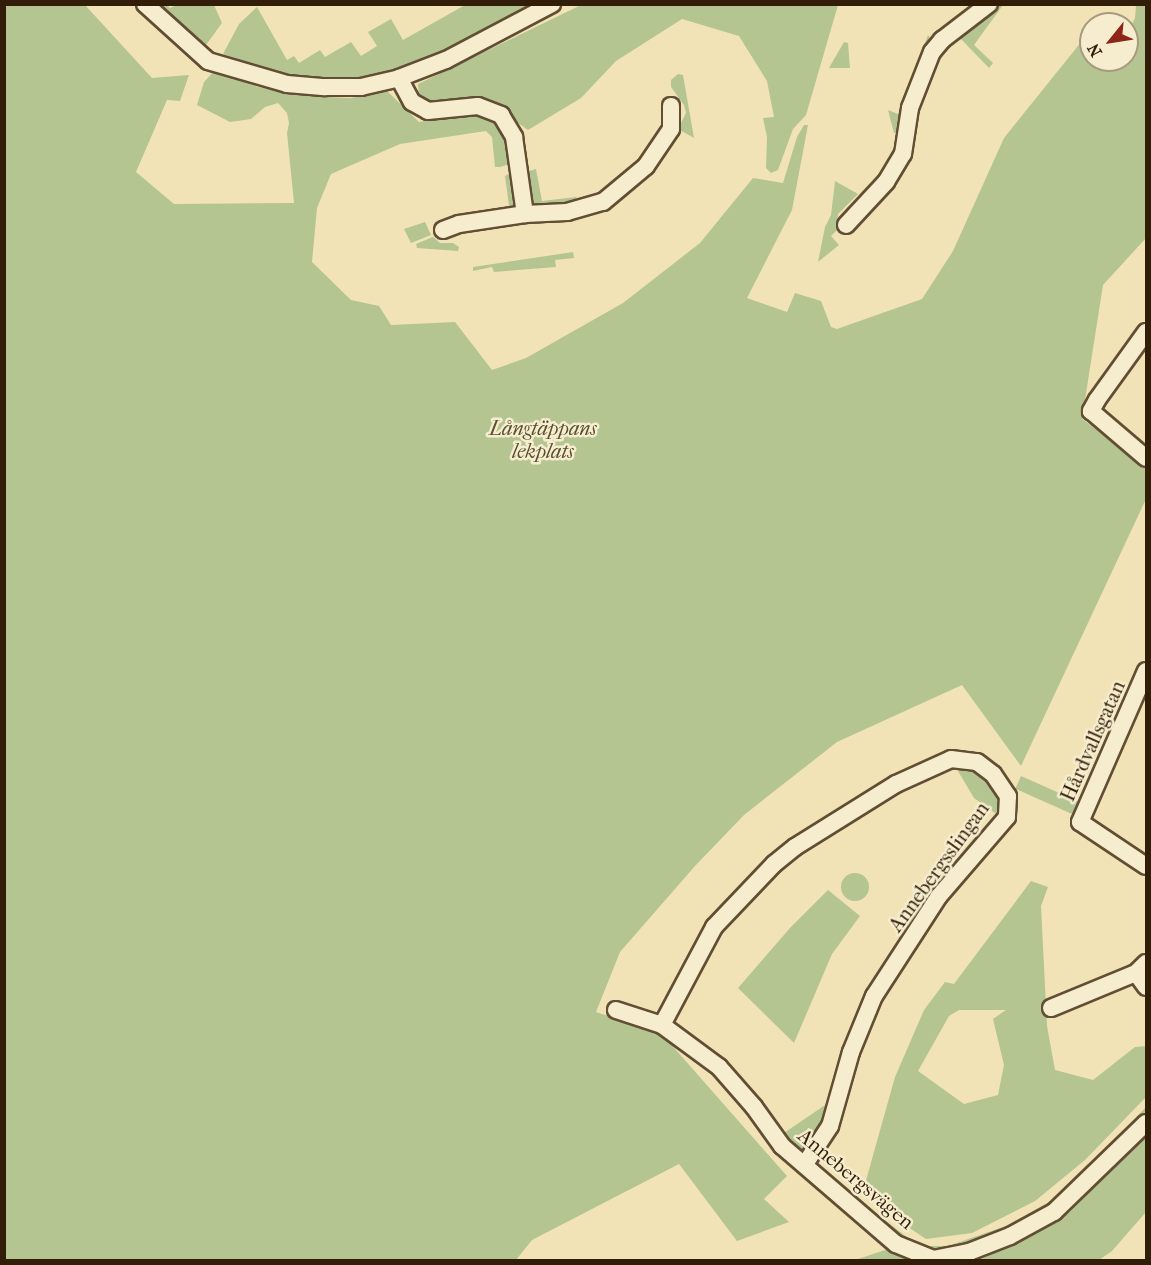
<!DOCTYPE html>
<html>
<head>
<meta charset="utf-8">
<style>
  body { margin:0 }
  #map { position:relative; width:1151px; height:1265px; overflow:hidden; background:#f1e3b5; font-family:"IM FELL French Canon",serif }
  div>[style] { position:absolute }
  .green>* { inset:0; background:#b4c592; transform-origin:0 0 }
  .round { border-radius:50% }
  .roads { filter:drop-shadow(2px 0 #624e33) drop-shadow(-2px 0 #624e33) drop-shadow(0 2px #624e33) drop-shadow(0 -2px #624e33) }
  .minor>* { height:16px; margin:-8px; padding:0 8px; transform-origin:8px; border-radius:8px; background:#f6edcf }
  span { translate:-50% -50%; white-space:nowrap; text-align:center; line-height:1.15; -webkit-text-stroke:5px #f6edcf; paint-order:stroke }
  .park-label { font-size:20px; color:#594f31; font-style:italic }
  .street-label { font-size:20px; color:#321d08 }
  .frame { position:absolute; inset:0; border:6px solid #321d08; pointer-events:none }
  .north { position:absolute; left:1079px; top:12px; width:60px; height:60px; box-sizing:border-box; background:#f6edcf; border:2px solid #a89a7f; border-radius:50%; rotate:240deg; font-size:16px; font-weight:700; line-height:24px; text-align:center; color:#321d08 }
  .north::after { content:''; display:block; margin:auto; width:21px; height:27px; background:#8f2418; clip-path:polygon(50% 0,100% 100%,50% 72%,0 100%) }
</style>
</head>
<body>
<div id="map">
  <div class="green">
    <div style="clip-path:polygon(5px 5px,85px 5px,152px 78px,189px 75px,180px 101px,167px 100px,136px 172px,174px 204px,294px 203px,287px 133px,289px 123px,287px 113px,278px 103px,265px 107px,251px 119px,230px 122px,197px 105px,204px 82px,215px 70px,258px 87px,306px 96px,351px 98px,387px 91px,419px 122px,476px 111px,500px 121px,513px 163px,500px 167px,495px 167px,492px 137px,486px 131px,400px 144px,331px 174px,317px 208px,312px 262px,351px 300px,379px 306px,391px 325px,455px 322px,492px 370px,526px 358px,623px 303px,700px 243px,753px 178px,783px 183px,797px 137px,804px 125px,808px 125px,792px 210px,747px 298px,787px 312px,795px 293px,821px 301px,831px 327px,837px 329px,922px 299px,953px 251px,1004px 138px,1086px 36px,1091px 48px,1091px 60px,1127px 60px,1127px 34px,1135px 18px,1136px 5px,1146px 5px,1146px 238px,1103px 285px,1082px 419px,1146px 466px,1146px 499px,1021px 766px,962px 685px,837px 742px,744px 815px,695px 866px,620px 952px,596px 1012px,661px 1033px,787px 1176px,764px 1199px,789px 1222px,737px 1241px,679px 1164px,532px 1240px,516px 1260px,5px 1260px)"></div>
    <div style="clip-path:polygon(155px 5px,167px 5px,170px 8px,177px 5px,214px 5px,222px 23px,206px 45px)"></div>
    <div style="clip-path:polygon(465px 5px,534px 5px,446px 53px,408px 69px,347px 81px,291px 79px,223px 54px,239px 24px,257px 7px,287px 60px,294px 56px,299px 63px,320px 50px,325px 57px,351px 42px,361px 56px,377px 46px,368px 32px,391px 19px,403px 40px)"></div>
    <div style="clip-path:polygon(581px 5px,838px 5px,806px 115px,793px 129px,778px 170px,771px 173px,766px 168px,767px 137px,763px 118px,774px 117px,767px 81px,739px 36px,682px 19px,616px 61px,581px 98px,528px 130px,506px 114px,420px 109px,418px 84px)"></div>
    <div style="clip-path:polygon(997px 5px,1003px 5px,974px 45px,993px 63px,989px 68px,959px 37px,952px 44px,954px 36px)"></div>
    <div style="clip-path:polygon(928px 35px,933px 42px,900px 133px,894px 133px,888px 110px,898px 114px)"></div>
    <div style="clip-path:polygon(844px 42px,848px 43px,850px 68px,829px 68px)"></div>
    <div style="clip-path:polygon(678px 74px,683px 75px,694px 138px,678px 129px,686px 113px,684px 105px,671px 87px,671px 80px)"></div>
    <div style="clip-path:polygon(536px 169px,542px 201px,576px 197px,579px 204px,530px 208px,525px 172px)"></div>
    <div style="clip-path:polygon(514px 171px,519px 207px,510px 213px,505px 176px)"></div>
    <div style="clip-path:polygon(835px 181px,858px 194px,838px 214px,837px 230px,831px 236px,839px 245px,818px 262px,825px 227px,831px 215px)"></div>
    <div style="clip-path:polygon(425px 222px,431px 235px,411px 243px,404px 229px)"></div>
    <div style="clip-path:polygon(433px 237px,440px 243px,453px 243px,459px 247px,458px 251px,417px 248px,416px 244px)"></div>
    <div style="clip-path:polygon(573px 252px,574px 258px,555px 260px,556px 267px,494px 272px,492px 267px,473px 271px,473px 267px)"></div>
    <div style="clip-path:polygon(955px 766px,978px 771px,993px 781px,1002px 796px,1002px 818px,974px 798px)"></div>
    <div style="left:1021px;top:776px;width:67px;height:14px;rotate:24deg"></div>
    <div class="round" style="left:841px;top:873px;width:28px;height:28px"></div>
    <div style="clip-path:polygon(evenodd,1031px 881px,1048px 887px,1041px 906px,1047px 1026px,1055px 1070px,1093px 1080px,1135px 1047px,1146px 1046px,1146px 1097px,1085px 1160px,1035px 1201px,972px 1233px,926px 1239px,890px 1215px,863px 1191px,895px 1077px,924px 1010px,945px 982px,954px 984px,1031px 881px,959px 1010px,1006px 1010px,993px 1019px,1004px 1065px,998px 1095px,964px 1104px,918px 1071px,949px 1016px,959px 1010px)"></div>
    <div style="clip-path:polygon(828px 890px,860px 916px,832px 954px,794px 1043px,738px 988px,790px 928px)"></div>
    <div style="clip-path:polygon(831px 1101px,833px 1104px,809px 1149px,793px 1150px,781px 1135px)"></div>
    <div style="clip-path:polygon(1146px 1107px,1146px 1115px,1081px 1182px,1051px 1206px,1008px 1231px,949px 1251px,928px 1251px,905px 1242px,883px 1224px,886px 1221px,908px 1238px,929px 1246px,948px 1246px,1006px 1226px,1049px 1202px,1078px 1178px)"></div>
    <div style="clip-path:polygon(1146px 1135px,1146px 1212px,1112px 1251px,1099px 1260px,980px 1260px,1069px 1213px)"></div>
    <div style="clip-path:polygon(888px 1249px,915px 1260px,855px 1260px)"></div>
  </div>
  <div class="roads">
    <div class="minor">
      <div style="left:145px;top:4px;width:85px;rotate:42.1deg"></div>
      <div style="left:208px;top:61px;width:82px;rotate:16.2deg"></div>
      <div style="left:287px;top:84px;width:38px;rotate:5deg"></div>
      <div style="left:325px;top:87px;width:36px"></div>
      <div style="left:361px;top:87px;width:39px;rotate:-13deg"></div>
      <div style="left:399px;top:78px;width:50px;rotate:-21deg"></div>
      <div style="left:446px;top:60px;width:120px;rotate:-27.8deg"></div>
      <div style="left:399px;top:78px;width:27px;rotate:62deg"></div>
      <div style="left:412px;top:102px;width:18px;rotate:29deg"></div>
      <div style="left:428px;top:111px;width:50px;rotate:-5.7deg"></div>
      <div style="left:478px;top:106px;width:25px;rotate:21deg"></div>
      <div style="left:501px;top:115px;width:26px;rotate:59deg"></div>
      <div style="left:514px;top:137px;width:78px;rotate:81.9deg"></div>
      <div style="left:846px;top:225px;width:59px;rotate:-47.1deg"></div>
      <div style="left:886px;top:182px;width:33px;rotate:-59deg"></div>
      <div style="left:903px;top:154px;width:47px;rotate:-81.3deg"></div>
      <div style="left:910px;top:108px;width:60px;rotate:-68.6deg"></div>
      <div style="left:932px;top:52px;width:16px;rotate:-50deg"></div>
      <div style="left:942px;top:40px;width:59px;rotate:-37.5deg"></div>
      <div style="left:443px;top:230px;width:17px;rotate:-21deg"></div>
      <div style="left:459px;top:224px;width:67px;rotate:-8.6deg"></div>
      <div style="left:525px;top:214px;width:42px;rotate:-2.7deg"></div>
      <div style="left:567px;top:212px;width:37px;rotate:-16deg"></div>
      <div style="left:603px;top:202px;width:56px;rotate:-39.9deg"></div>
      <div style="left:646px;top:166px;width:45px;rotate:-56deg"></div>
      <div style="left:671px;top:129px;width:23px;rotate:-90deg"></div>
      <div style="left:1146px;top:332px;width:84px;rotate:125.8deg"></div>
      <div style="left:1097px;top:400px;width:13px;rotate:119deg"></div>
      <div style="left:1091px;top:411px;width:72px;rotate:40.5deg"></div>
      <div style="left:1146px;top:671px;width:165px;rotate:113.6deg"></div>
      <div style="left:1080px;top:822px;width:79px;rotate:33.7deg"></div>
      <div style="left:1136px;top:973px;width:17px;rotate:54deg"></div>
      <div style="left:1051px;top:1008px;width:92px;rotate:-22.4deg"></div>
      <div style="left:1136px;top:973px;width:14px;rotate:-45deg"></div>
      <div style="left:616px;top:1010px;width:48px;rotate:18.1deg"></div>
      <div style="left:662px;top:1025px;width:71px;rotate:36.4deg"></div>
      <div style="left:719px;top:1067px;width:53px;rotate:48.8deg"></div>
      <div style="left:754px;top:1107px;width:48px;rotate:54.3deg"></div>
      <div style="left:782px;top:1146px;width:150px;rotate:40.7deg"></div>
      <div style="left:896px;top:1244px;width:40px;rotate:22deg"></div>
      <div style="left:933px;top:1259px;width:37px;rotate:-11deg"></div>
      <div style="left:969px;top:1252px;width:44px;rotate:-21.3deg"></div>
      <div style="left:1010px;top:1236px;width:50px;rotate:-28.6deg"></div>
      <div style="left:1054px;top:1212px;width:128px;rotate:-44.1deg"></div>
      <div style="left:662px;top:1025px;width:111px;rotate:-62deg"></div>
      <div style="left:714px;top:927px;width:87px;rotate:-46.4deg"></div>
      <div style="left:774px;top:864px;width:27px;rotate:-39deg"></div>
      <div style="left:795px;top:847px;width:119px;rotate:-32deg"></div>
      <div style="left:896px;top:784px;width:60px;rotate:-24.4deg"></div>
      <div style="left:951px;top:759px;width:26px;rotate:7deg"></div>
      <div style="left:977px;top:762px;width:20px;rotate:37deg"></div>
      <div style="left:993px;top:774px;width:27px;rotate:56deg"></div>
      <div style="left:1008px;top:796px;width:21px;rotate:93deg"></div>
      <div style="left:1007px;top:817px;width:104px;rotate:130.7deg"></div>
      <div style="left:939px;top:896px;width:119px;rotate:123deg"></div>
      <div style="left:874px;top:996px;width:61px;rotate:112.3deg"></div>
      <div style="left:851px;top:1052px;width:77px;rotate:105.8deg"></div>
      <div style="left:830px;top:1126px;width:45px;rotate:123.3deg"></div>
    </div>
  </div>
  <div class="park-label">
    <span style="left:543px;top:440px">Långtäppans<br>lekplats</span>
  </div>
  <div class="street-label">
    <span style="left:1093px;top:741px;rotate:-66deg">Hårdvallsgatan</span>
    <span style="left:939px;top:867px;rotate:-54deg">Annebergsslingan</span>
    <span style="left:856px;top:1179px;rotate:40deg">Annebergsvägen</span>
  </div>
  <div class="frame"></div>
  <div class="north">N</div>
</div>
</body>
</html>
